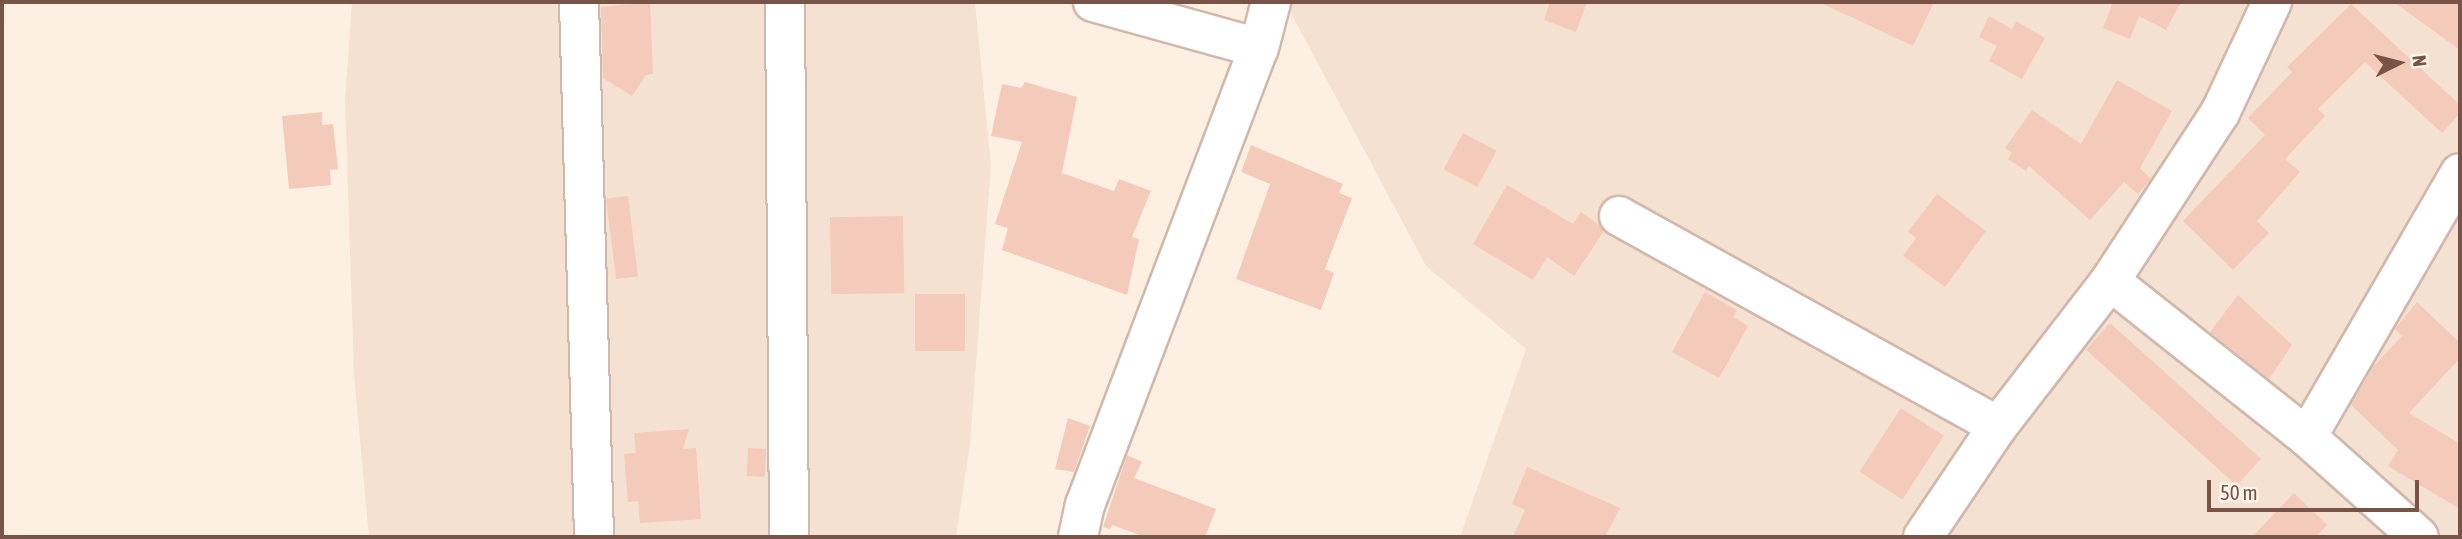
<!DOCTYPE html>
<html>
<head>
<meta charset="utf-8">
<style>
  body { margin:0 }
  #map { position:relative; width:2462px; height:539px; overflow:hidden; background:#fdf0e3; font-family:"Asap Condensed",sans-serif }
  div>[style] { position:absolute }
  .residential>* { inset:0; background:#f5e1d1 }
  .building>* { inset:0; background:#f4caba; transform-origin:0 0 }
  .roads { filter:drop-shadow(2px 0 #d1b8ac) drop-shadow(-2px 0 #d1b8ac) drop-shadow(0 2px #d1b8ac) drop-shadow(0 -2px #d1b8ac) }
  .minor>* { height:38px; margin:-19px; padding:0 19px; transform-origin:19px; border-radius:19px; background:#fff }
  span { translate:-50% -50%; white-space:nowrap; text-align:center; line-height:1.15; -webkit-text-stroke:5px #fff4ea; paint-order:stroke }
  .frame { position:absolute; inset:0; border:4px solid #775348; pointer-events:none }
  .north { position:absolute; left:2364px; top:28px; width:70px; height:70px; -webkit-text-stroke:5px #fff4ea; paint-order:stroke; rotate:84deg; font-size:19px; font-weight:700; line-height:28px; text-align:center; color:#775348 }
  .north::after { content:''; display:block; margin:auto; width:24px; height:32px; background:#775348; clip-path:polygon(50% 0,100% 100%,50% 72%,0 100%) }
  .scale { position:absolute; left:2207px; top:480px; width:212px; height:32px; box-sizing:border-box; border:4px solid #775348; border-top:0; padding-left:9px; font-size:21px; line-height:24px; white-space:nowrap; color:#775348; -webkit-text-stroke:5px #fff4ea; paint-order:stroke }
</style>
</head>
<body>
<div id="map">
  <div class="residential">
    <div style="clip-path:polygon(352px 2px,975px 2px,991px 166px,970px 444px,956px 537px,369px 537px,354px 376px,345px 99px)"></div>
    <div style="clip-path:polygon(1285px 2px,2460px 2px,2460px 537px,1460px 537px,1526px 349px,1426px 266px)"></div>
  </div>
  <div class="building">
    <div style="clip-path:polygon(650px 2px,653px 74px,646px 75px,632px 96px,603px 78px,601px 7px)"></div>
    <div style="clip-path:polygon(1550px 2px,1587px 2px,1576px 32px,1544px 20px)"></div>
    <div style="clip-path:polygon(1819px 2px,1934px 2px,1913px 46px)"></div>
    <div style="clip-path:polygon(2113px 2px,2181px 2px,2166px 30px,2139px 16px,2130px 39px,2103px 28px)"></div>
    <div style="clip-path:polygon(2394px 2px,2460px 2px,2460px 50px)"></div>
    <div style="clip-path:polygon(2351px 4px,2460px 105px,2460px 113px,2442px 133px,2365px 62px,2318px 109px,2325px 116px,2285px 159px,2300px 172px,2257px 221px,2269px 233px,2233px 270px,2183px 221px,2265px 135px,2248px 118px,2292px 72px,2287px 67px)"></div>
    <div style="clip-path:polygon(1989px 16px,2012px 29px,2016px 21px,2045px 38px,2022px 79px,1989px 61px,1997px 46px,1979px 37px)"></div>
    <div style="clip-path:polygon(2117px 80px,2172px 111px,2140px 168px,2151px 179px,2138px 194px,2124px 182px,2090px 220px,2029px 166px,2026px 171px,2008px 159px,2012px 153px,2005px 148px,2032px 110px,2081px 144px)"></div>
    <div style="clip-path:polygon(1025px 82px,1077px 97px,1062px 173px,1114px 191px,1119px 179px,1151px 191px,1132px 237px,1139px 239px,1127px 295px,1002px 250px,1008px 228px,995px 224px,1022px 142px,991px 136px,1002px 84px,1021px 88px)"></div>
    <div style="clip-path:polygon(322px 112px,322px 125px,333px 124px,338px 169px,330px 170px,331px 185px,289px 189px,282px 116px)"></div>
    <div style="left:1463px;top:133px;width:38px;height:41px;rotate:28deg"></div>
    <div style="clip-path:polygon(1251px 145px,1343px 184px,1339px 193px,1352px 198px,1325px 269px,1334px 273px,1321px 310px,1236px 279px,1270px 184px,1241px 172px)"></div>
    <div style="clip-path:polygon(1507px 185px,1573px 224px,1581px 212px,1599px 225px,1604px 231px,1574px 276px,1547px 257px,1533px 280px,1473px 244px)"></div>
    <div style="clip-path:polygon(1937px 194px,1986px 231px,1945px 287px,1903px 256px,1916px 238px,1908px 232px)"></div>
    <div style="left:628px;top:196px;width:81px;height:22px;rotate:83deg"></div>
    <div style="left:903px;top:216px;width:77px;height:73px;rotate:89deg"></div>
    <div style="clip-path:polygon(1705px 292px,1737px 310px,1733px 317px,1748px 326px,1719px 378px,1672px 352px)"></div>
    <div style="left:915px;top:294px;width:50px;height:57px"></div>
    <div style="clip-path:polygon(2238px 295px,2292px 345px,2269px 379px,2210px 332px)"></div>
    <div style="clip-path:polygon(2417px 302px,2460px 343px,2460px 358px,2409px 413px,2460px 444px,2460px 509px,2388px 466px,2398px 450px,2351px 405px,2373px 367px,2402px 336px,2395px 329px)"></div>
    <div style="left:2110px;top:323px;width:203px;height:36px;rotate:42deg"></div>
    <div style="left:1901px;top:408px;width:51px;height:76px;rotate:33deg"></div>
    <div style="clip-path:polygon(1068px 418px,1090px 426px,1074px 472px,1055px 469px)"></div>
    <div style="clip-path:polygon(689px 429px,683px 449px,696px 448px,701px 519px,640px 523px,638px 501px,628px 502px,624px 454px,636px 453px,634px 433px)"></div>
    <div style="left:748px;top:448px;width:18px;height:28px;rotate:3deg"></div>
    <div style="clip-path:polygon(1127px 455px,1142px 462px,1134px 478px,1216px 509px,1205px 537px,1145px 537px,1112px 525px,1110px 529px,1103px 527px)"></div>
    <div style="clip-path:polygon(1527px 467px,1620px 508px,1605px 537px,1513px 537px,1525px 510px,1512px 504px)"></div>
    <div style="clip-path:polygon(2294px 493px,2327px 525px,2316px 537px,2252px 537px)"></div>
  </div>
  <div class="roads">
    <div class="minor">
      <div style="left:579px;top:2px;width:535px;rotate:88.39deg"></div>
      <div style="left:785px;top:2px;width:535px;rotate:89.57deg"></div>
      <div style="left:1093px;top:2px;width:172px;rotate:15.5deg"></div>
      <div style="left:1619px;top:216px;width:433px;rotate:29deg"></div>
      <div style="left:2110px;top:281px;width:251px;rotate:38.4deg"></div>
      <div style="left:2307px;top:437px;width:150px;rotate:41.8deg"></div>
      <div style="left:2307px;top:437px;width:305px;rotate:-59.9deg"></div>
      <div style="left:1078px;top:537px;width:33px;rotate:-78deg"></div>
      <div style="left:1085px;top:505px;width:489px;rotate:-69.2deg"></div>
      <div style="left:1259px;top:48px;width:48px;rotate:-75.4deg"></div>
      <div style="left:1923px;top:537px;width:134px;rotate:-56deg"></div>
      <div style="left:1998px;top:426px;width:183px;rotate:-52.3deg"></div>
      <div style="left:2110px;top:281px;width:201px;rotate:-56.8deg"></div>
      <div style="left:2220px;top:113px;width:123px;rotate:-64.9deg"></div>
    </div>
  </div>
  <div class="frame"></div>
  <div class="north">N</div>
  <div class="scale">50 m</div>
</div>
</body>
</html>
